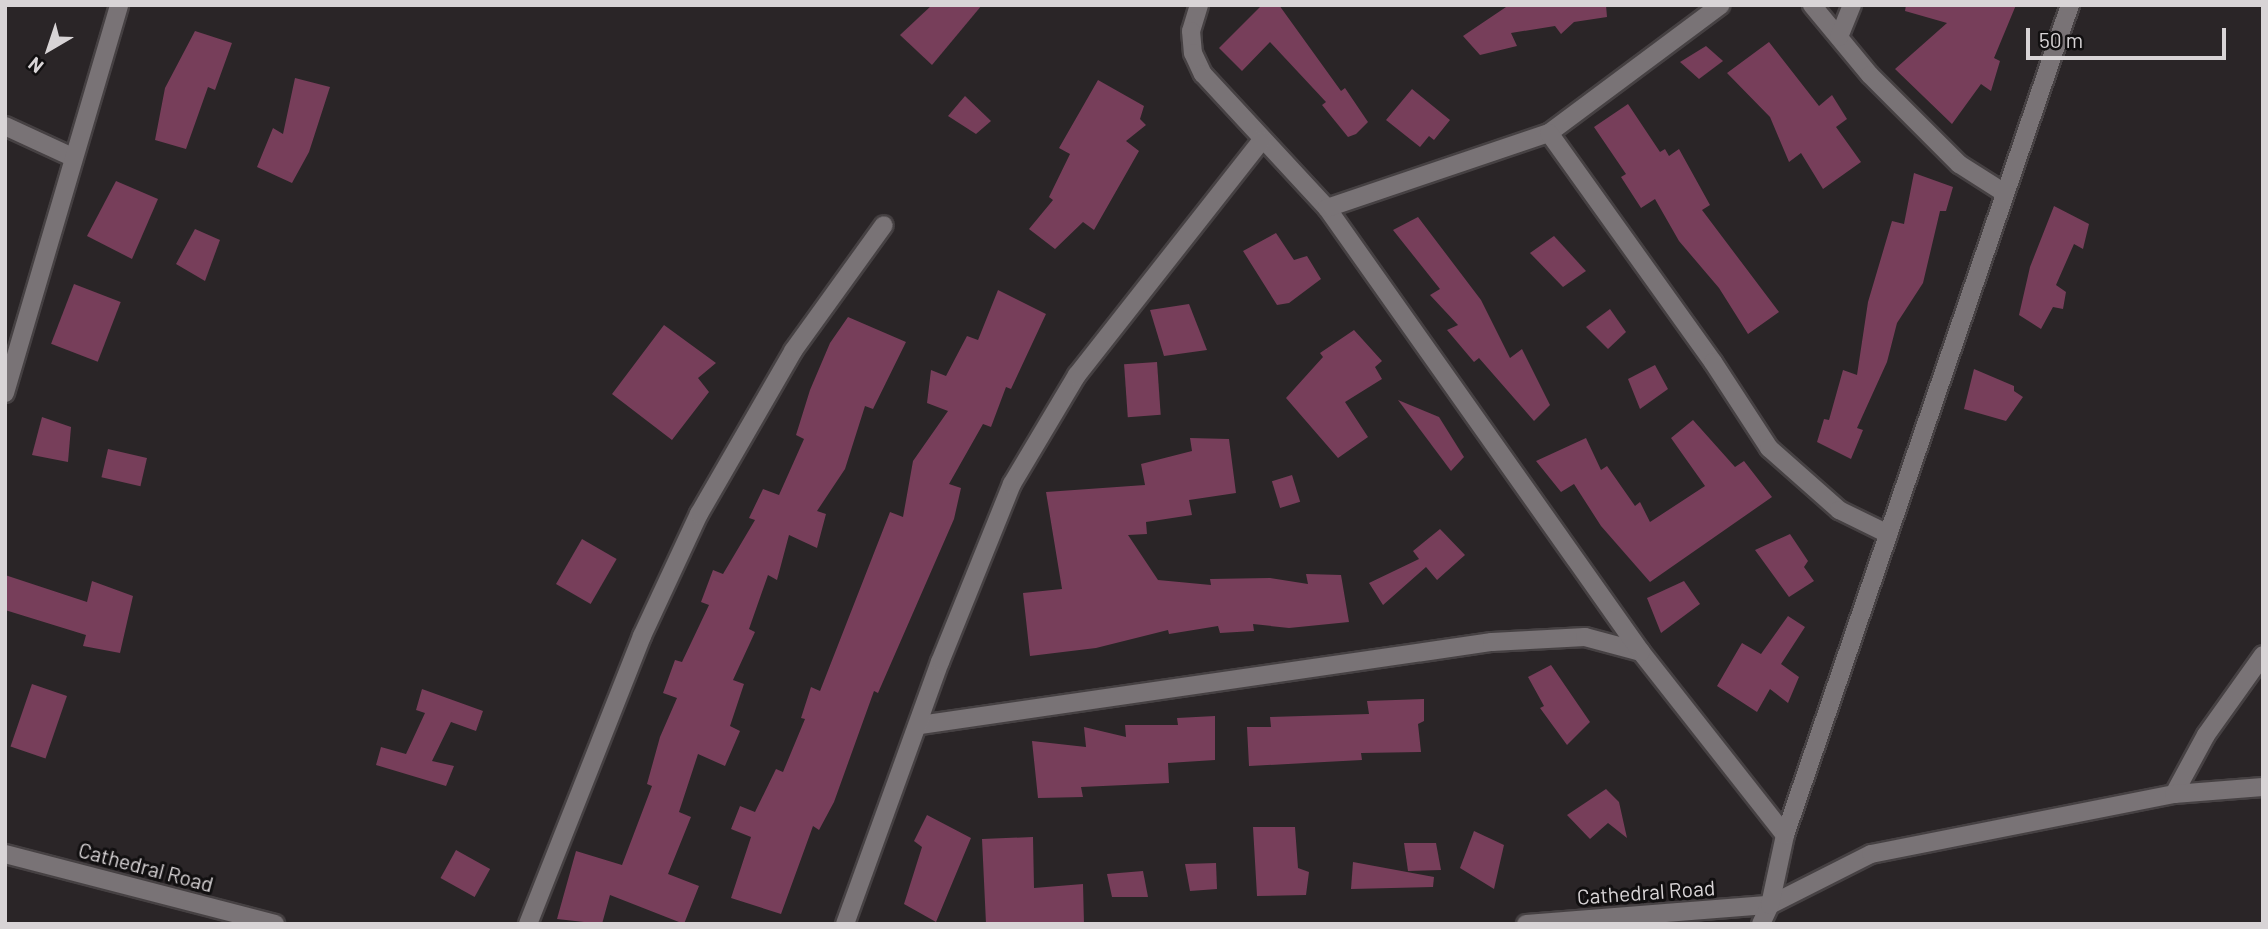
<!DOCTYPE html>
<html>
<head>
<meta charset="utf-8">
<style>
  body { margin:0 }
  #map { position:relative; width:2268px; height:929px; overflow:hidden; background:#2a2527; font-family:Barlow,sans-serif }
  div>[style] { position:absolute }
  .building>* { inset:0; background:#773e5a; transform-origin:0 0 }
  .roads { filter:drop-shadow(2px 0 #464143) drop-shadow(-2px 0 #464143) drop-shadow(0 2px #464143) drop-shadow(0 -2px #464143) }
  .minor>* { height:18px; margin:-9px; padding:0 9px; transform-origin:9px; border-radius:9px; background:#797376 }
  span { translate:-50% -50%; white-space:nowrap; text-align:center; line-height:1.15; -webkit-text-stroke:6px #110f10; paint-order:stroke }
  .street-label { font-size:21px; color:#d8d4d6 }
  .frame { position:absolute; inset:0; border:7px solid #d8d4d6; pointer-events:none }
  .north { position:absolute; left:14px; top:14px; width:70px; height:70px; -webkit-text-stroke:5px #110f10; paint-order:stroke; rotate:219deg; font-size:19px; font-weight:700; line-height:28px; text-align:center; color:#d8d4d6 }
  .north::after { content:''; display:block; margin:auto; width:24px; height:32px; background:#d8d4d6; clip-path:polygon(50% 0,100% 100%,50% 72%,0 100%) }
  .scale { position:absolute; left:2026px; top:28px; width:200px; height:32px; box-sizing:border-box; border:4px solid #d8d4d6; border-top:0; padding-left:9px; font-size:21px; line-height:24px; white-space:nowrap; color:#d8d4d6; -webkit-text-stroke:5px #110f10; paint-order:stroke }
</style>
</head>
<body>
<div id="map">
  <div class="building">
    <div style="clip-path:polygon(932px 5px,982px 5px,932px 65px,900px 35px)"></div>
    <div style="clip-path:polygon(1262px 5px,1279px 5px,1341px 91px,1345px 88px,1368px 122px,1356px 134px,1348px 137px,1322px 105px,1326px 102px,1270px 42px,1242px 71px,1219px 48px)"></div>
    <div style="clip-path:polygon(1509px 5px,1606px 5px,1607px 17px,1574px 22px,1561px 34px,1555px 26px,1511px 33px,1517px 46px,1480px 55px,1463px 36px)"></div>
    <div style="clip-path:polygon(1906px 5px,2016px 5px,1994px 58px,2000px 61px,1991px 91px,1981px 84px,1952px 124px,1895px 69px,1947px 23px,1905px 11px)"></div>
    <div style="clip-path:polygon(195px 31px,232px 43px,215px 90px,208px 87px,186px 149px,155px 140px,165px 88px)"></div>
    <div style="clip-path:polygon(1769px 42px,1819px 106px,1832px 95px,1847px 119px,1836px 127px,1861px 162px,1823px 189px,1801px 153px,1789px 162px,1770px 117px,1727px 73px)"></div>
    <div style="clip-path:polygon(1706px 46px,1723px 61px,1699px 79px,1680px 62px)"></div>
    <div style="clip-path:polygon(295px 78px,330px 87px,309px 152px,292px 183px,257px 167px,273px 128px,283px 134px)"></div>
    <div style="clip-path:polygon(1098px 80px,1144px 106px,1140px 119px,1146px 125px,1126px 141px,1139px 151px,1094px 230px,1083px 222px,1055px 249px,1029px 229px,1053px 200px,1049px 197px,1070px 154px,1059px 148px)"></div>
    <div style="clip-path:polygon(1412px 89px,1450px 120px,1434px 140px,1429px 136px,1420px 147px,1386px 120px)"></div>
    <div style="clip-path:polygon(965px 96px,991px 121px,976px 134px,948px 116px)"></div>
    <div style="clip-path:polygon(1628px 104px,1660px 152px,1665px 149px,1669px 156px,1679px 149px,1710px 205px,1702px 210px,1779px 312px,1748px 334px,1719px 288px,1679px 241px,1655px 199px,1641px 208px,1621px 177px,1626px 174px,1594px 127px)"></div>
    <div style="clip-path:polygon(1914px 173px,1953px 187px,1946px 211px,1940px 211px,1923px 283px,1897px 323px,1887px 362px,1857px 428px,1863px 430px,1851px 459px,1817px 442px,1824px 419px,1829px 420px,1843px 370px,1857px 375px,1868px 302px,1892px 221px,1904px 224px)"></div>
    <div style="clip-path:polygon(116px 181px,158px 199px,132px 259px,87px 236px)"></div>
    <div style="clip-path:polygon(2054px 206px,2089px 224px,2083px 249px,2074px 244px,2056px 285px,2066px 292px,2063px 309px,2053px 307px,2041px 329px,2019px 315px,2030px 267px)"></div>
    <div style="clip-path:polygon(1418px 217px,1481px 300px,1510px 358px,1522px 349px,1550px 405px,1534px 421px,1479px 358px,1474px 362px,1447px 330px,1458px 325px,1430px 295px,1440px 289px,1393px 230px)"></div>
    <div style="clip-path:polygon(195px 229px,220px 240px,205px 281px,176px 264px)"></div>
    <div style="clip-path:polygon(1276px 233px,1294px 260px,1307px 256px,1321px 279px,1289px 303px,1277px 305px,1243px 251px)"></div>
    <div style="clip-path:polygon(1554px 236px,1586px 271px,1563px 287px,1530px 253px)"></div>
    <div style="left:74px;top:284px;width:50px;height:64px;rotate:21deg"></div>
    <div style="clip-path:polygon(998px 290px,1046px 314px,1011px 389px,1006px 387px,991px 427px,983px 424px,949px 484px,961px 488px,954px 519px,878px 693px,874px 691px,834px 802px,819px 830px,813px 826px,781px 914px,731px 898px,751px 837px,731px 829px,740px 806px,755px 812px,776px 769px,783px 772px,805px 719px,801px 718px,811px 687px,820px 691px,890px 512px,903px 517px,913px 461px,948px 411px,927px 403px,931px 370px,946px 376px,967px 336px,978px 340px)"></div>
    <div style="clip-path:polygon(1189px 304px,1207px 350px,1164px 356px,1150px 310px)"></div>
    <div style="clip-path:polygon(1610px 309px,1626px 332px,1608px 349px,1586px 327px)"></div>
    <div style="clip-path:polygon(848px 317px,906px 342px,873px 409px,865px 406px,845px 469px,817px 511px,826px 514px,817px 548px,789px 535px,777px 580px,768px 575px,749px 629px,755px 632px,733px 680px,744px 684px,730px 726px,740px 731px,725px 766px,698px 754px,679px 812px,691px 817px,668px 874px,699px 886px,684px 924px,610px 895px,602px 924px,557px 919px,576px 851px,622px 865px,652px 786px,647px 784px,660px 737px,677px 698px,663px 693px,675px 660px,682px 662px,709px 605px,701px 602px,713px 570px,723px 574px,755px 520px,749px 518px,763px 489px,779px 495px,804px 439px,796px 435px,810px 390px,830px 343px)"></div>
    <div style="clip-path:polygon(664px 325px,716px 363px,698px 378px,709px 392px,672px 440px,612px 394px)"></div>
    <div style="clip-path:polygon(1354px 330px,1382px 361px,1375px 367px,1382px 379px,1345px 402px,1368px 437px,1338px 458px,1286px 398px,1323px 357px,1320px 353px)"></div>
    <div style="left:1157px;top:362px;width:53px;height:33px;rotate:86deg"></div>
    <div style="clip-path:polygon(1655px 365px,1668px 389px,1640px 409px,1628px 379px)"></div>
    <div style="clip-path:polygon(1974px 369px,2014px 386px,2014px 391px,2023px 397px,2006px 421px,1964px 409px)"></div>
    <div style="clip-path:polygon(1398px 400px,1439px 417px,1464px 457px,1451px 471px)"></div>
    <div style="clip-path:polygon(42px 417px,71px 427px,68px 462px,32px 455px)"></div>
    <div style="clip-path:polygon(1693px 420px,1735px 467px,1744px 461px,1772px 497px,1650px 582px,1601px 526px,1574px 484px,1561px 492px,1536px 461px,1586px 438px,1601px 470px,1607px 466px,1635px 506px,1640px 502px,1650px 522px,1705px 486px,1671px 438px)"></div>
    <div style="clip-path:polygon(1190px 438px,1229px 439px,1236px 493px,1189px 500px,1192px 515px,1146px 522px,1147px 534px,1128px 535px,1158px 580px,1211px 585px,1210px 579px,1270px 578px,1308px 584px,1306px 574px,1341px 575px,1349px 622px,1289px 628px,1253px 624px,1254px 631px,1220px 633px,1218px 626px,1169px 634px,1168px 630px,1096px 648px,1030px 656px,1023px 593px,1062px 589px,1046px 492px,1145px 485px,1141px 464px,1192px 451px)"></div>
    <div style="left:108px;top:449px;width:40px;height:29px;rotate:13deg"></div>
    <div style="left:1292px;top:475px;width:28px;height:21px;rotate:73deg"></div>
    <div style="clip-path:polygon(1440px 529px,1465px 555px,1437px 580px,1426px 567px,1383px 605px,1369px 583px,1419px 559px,1413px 551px)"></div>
    <div style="clip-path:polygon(1790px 534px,1808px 561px,1804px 567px,1814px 581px,1789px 597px,1755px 550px)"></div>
    <div style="left:582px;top:539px;width:40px;height:52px;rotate:30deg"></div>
    <div style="clip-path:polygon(5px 575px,87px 602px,92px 581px,133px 596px,120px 653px,83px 646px,86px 635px,5px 610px)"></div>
    <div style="clip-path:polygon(1684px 581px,1700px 604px,1661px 633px,1647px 598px)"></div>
    <div style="clip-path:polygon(1788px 616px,1805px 627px,1781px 664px,1799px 677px,1788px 703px,1770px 689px,1757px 712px,1717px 686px,1742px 643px,1761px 654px)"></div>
    <div style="clip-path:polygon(1551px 665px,1590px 722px,1567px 745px,1540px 708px,1544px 706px,1528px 677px)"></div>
    <div style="left:32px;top:684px;width:37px;height:66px;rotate:19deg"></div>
    <div style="clip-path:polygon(422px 689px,483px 711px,476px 731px,451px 722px,432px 761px,454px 766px,446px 786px,376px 765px,381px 747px,406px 754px,425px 713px,416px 710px)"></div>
    <div style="clip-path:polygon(1424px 699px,1424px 721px,1418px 724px,1421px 752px,1361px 753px,1362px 760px,1249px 766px,1247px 727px,1271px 727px,1270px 717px,1369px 714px,1367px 701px)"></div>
    <div style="clip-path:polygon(1215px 716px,1215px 760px,1168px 763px,1169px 783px,1081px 787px,1083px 797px,1038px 798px,1032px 741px,1086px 747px,1084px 727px,1126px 737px,1125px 725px,1178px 725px,1177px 718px)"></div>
    <div style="clip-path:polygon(1606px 789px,1619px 802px,1627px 838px,1608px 823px,1590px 839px,1567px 815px)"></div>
    <div style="clip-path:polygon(927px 815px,971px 838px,936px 922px,904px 904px,922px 847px,914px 841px)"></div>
    <div style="clip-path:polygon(1253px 827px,1295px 827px,1298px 868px,1309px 872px,1306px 895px,1257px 896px)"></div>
    <div style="clip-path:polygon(1474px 831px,1504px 845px,1494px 889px,1460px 868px)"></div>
    <div style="clip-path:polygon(1033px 837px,1034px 888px,1083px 884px,1084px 924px,986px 924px,982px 839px)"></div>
    <div style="clip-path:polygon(1404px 843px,1436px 843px,1441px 870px,1408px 871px)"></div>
    <div style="left:456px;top:850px;width:39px;height:32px;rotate:29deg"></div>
    <div style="clip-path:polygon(1353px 862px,1434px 877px,1433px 887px,1351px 889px)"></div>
    <div style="clip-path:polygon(1216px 863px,1217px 889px,1190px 891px,1185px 864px)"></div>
    <div style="clip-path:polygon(1143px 871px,1148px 897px,1112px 897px,1107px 874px)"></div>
  </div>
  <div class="roads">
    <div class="minor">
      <div style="left:1199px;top:5px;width:27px;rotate:107deg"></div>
      <div style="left:1191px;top:31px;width:22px;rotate:85deg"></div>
      <div style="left:1193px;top:53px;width:23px;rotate:65deg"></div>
      <div style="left:1203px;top:74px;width:183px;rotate:47.2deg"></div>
      <div style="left:1812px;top:5px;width:91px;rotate:50.4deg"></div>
      <div style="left:1870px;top:75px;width:126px;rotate:45deg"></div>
      <div style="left:1959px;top:164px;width:52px;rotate:32.5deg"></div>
      <div style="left:1839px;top:37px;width:35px;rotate:-68deg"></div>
      <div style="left:5px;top:126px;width:74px;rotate:24.8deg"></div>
      <div style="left:1549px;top:133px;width:214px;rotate:-36.7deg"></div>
      <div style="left:5px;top:393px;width:404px;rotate:-73.6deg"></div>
      <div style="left:920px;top:725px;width:578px;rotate:-8.26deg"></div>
      <div style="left:1492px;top:642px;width:93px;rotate:-3.1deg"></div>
      <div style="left:1585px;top:637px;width:58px;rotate:15deg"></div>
      <div style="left:2174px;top:794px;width:67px;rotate:-61.5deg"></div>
      <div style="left:2206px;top:735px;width:98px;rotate:-54.5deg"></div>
      <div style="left:1785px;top:835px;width:233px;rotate:-128.2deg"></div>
      <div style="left:1641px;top:652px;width:544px;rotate:-125.27deg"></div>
      <div style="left:1327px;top:208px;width:234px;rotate:-18.7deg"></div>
      <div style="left:1549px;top:133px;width:282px;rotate:54.4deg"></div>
      <div style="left:1713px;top:362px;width:103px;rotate:56.9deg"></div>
      <div style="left:1769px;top:448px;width:94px;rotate:41.5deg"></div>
      <div style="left:1839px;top:510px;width:55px;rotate:26.1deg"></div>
      <div style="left:5px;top:854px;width:279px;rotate:14.5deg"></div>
      <div style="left:528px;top:924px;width:310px;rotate:-68.4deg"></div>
      <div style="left:642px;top:636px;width:135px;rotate:-65deg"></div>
      <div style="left:699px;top:514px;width:188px;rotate:-60deg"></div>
      <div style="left:793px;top:351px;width:155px;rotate:-54.2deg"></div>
      <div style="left:845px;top:924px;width:279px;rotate:-70.1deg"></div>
      <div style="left:940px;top:662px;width:192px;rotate:-68deg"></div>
      <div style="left:1012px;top:484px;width:127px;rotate:-59.2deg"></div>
      <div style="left:1077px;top:375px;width:298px;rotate:-51.8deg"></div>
      <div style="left:1526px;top:924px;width:245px;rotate:-4.5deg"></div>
      <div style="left:1770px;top:905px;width:113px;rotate:-26.8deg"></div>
      <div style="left:1871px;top:854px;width:309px;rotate:-11.2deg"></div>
      <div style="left:2174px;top:794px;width:89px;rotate:-4.5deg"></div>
      <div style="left:1761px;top:924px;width:21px;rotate:-65deg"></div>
      <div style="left:1770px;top:905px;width:72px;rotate:-77.9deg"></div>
      <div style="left:1785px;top:835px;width:878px;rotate:-71.05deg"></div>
    </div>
  </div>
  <div class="street-label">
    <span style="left:146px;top:867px;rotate:15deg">Cathedral Road</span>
    <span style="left:1646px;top:892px;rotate:-4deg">Cathedral Road</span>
  </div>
  <div class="frame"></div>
  <div class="north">N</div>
  <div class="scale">50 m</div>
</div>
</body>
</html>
